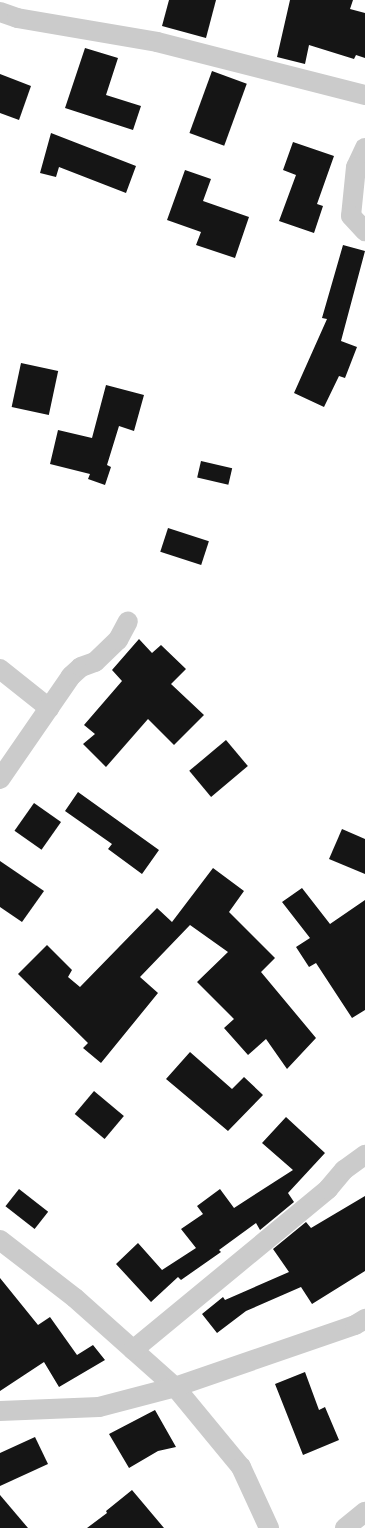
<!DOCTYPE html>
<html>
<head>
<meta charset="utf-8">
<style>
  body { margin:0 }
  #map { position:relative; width:365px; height:1528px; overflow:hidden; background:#fff; font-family:Barlow,sans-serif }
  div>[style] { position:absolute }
  .building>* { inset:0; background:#151515; transform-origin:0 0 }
  .street>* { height:20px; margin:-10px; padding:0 10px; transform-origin:10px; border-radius:10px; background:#cbcbcb }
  span { translate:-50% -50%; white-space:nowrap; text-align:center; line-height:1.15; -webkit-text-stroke:4px #fff; paint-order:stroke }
</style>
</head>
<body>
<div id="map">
  <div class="building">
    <div style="clip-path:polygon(169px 0,216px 0,206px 38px,162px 26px)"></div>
    <div style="clip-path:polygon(290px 0,353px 0,350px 9px,365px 13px,365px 58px,356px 55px,354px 59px,309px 45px,305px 64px,277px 57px)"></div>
    <div style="clip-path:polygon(85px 48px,118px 58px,106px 95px,141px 106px,133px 130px,65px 108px)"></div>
    <div style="left:212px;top:71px;width:37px;height:66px;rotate:20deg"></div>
    <div style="clip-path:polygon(0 74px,31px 86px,19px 120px,0 113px)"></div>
    <div style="clip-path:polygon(51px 133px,136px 166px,126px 193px,59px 167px,56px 177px,40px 173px)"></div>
    <div style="clip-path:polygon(293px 142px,334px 156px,317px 204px,323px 206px,314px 233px,279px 221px,296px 175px,283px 170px)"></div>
    <div style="clip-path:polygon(185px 170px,211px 179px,203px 201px,249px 217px,235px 258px,196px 245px,201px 232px,167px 220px)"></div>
    <div style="clip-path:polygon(343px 245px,365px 251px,341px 341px,357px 347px,345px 378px,339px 376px,324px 407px,294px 393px,327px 319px,322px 318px)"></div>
    <div style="left:21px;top:363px;width:38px;height:45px;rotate:12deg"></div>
    <div style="clip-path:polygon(106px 385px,144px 395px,134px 431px,119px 426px,107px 465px,111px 467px,105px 485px,88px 479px,90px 474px,50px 464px,58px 430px,92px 438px)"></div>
    <div style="left:201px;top:461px;width:32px;height:17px;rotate:13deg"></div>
    <div style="left:168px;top:528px;width:43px;height:25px;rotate:18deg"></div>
    <div style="clip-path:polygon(139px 639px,152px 653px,161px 645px,186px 669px,171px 684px,204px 715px,174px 745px,148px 719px,106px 767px,83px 744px,95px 734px,84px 725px,122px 681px,112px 670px)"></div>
    <div style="left:226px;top:740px;width:34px;height:48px;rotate:50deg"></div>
    <div style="clip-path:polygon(78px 792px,159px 850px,142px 874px,108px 849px,112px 844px,65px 811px)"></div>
    <div style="left:34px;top:803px;width:33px;height:34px;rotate:35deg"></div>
    <div style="clip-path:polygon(342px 829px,365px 839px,365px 874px,329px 859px)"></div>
    <div style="clip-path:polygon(0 861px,44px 891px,22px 922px,0 907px)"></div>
    <div style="clip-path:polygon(213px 868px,244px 891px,229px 912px,275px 958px,261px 972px,316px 1038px,287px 1069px,266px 1039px,248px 1055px,224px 1028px,234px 1019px,197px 982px,228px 952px,190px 925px,140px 977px,158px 993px,101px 1063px,83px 1048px,88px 1043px,18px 974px,47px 945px,72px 970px,68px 977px,80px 987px,157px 908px,172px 922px)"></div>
    <div style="clip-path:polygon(302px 888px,330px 924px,365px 900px,365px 1010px,352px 1018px,316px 963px,309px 967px,296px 947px,310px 938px,282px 902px)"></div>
    <div style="clip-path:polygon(190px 1052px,232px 1089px,244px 1077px,263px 1095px,228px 1131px,166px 1079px)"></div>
    <div style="left:94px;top:1091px;width:39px;height:30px;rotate:40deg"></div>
    <div style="clip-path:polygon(286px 1117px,325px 1153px,288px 1193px,294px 1202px,260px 1230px,256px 1223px,219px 1250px,221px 1252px,181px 1280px,178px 1277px,151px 1302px,116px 1264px,138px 1243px,162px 1270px,196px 1248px,181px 1229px,203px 1214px,197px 1206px,220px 1189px,234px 1208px,293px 1170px,262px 1143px)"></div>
    <div style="left:19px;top:1189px;width:37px;height:22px;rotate:38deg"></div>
    <div style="clip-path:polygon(365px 1196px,365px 1271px,312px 1304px,301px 1287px,246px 1311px,217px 1333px,202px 1314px,223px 1297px,225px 1300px,289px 1272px,273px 1249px,306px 1222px,311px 1228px)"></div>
    <div style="clip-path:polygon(0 1278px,38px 1325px,50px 1317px,77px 1355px,93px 1345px,105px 1360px,59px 1387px,44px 1362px,0 1391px)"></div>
    <div style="clip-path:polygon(305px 1372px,319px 1410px,325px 1407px,339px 1440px,303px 1455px,275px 1384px)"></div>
    <div style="clip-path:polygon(155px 1410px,176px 1447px,158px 1451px,129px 1468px,109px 1434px)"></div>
    <div style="clip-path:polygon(35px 1437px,48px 1464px,0 1486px,0 1453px)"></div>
    <div style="clip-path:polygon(132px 1490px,164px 1528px,87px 1528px,107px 1513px,106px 1511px)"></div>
    <div style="clip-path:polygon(0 1495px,28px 1528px,0 1528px)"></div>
  </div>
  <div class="street">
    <div style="left:0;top:12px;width:18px;rotate:19deg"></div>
    <div style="left:17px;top:18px;width:142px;rotate:9.7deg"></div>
    <div style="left:157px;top:42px;width:215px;rotate:14.3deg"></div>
    <div style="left:365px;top:148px;width:21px;rotate:115deg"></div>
    <div style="left:356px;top:167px;width:49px;rotate:95.8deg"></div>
    <div style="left:351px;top:216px;width:21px;rotate:47deg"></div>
    <div style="left:0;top:669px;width:63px;rotate:38.5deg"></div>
    <div style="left:0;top:779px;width:125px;rotate:-55.4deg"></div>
    <div style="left:71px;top:676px;width:13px;rotate:-42deg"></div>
    <div style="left:81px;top:667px;width:15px;rotate:-20deg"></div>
    <div style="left:95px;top:662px;width:32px;rotate:-44deg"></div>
    <div style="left:118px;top:640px;width:21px;rotate:-62deg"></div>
    <div style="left:0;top:1240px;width:95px;rotate:37.7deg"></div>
    <div style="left:75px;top:1298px;width:134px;rotate:41.7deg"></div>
    <div style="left:175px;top:1387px;width:104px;rotate:50.5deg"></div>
    <div style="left:241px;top:1467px;width:67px;rotate:65.3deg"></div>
    <div style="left:133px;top:1350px;width:253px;rotate:-39.5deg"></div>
    <div style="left:328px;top:1189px;width:25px;rotate:-50deg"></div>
    <div style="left:344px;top:1170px;width:26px;rotate:-36deg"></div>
    <div style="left:0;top:1411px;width:99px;rotate:-2.3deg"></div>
    <div style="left:99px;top:1407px;width:79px;rotate:-14.7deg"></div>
    <div style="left:175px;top:1387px;width:190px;rotate:-19deg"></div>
    <div style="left:355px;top:1325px;width:12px;rotate:-31deg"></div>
    <div style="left:345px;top:1528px;width:26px;rotate:-39deg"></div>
  </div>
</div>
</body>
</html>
